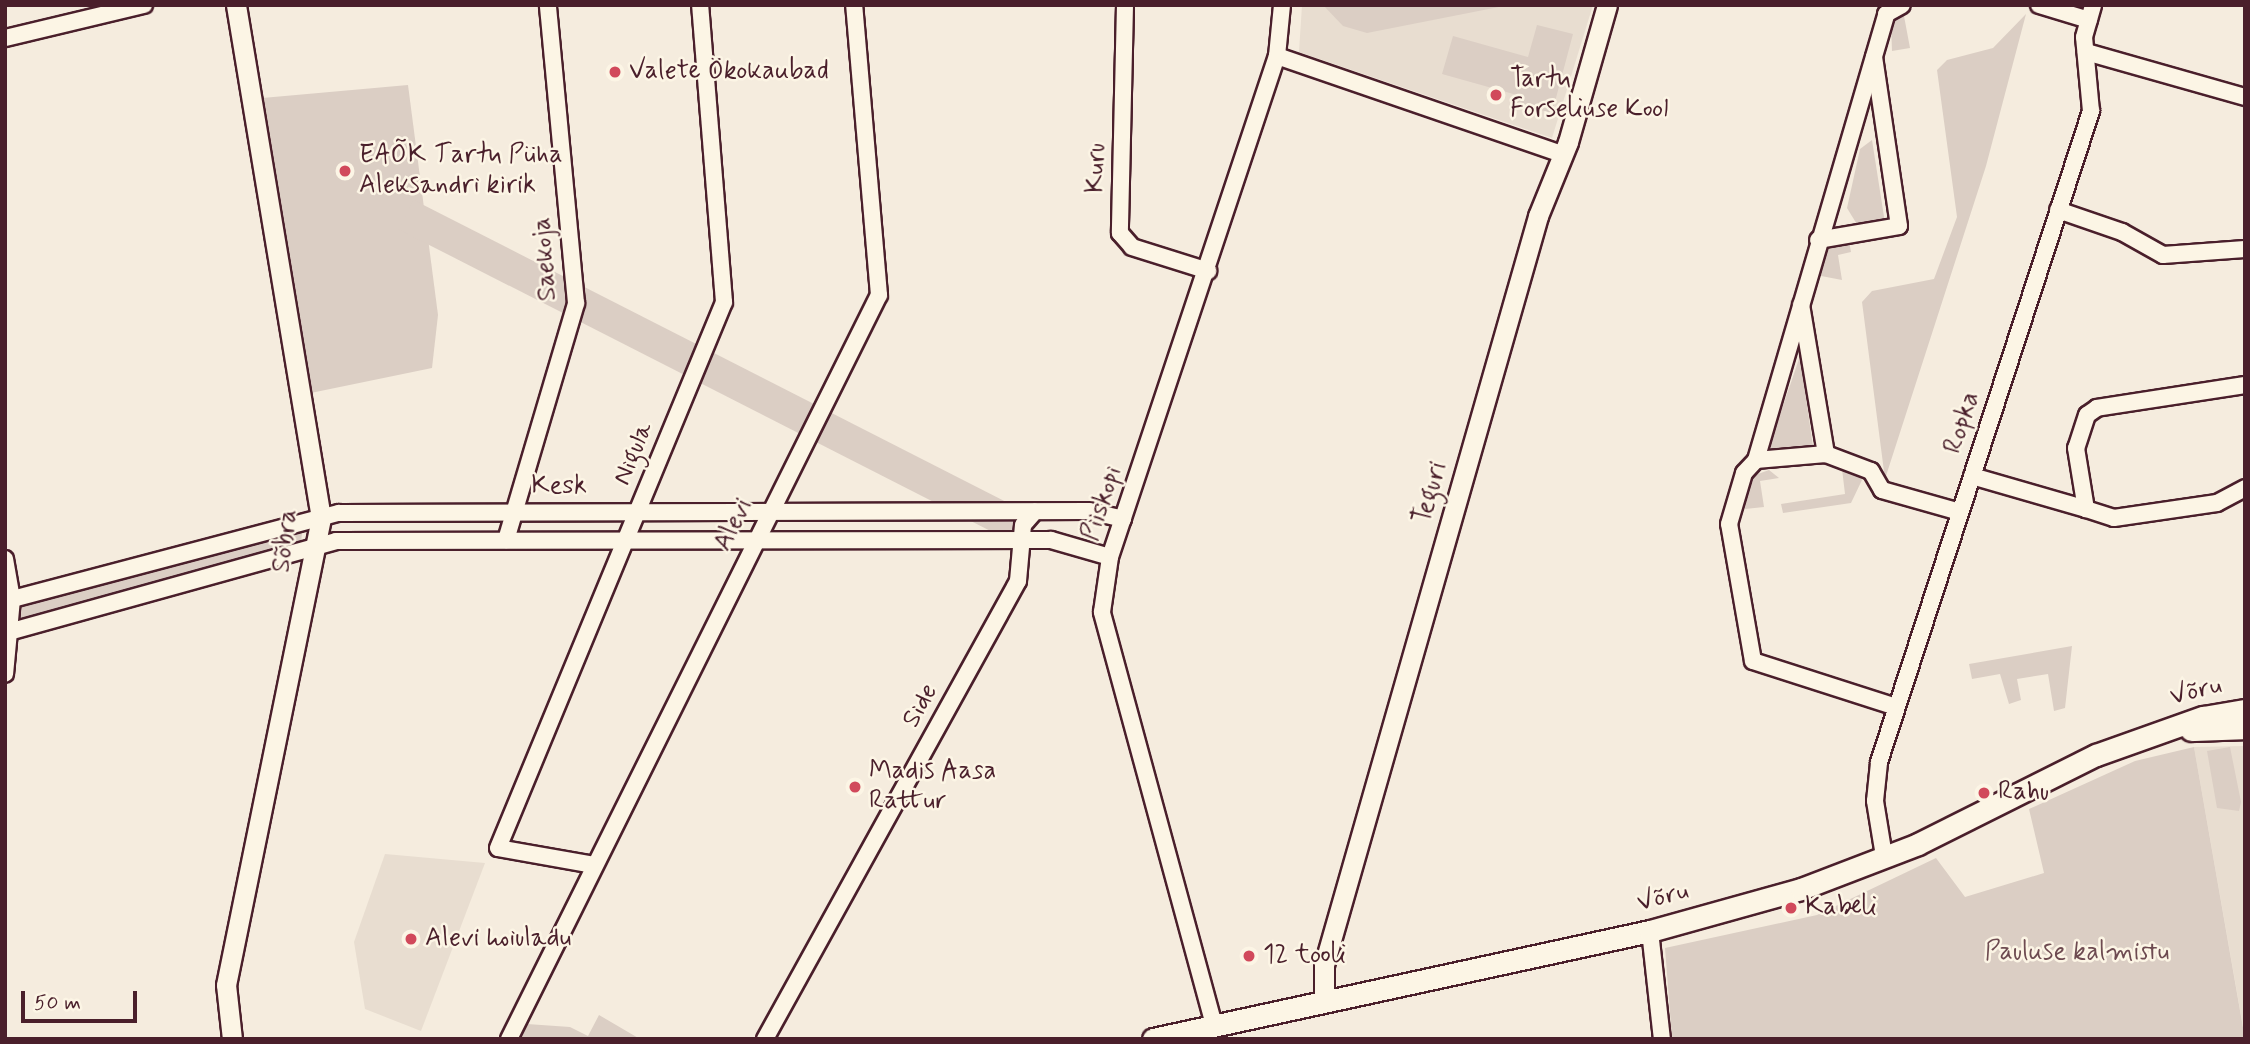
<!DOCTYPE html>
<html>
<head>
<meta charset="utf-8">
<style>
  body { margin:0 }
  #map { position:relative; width:2250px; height:1044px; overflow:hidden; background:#f5ecde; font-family:Mynerve,sans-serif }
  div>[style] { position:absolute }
  .built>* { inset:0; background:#e8ddd0 }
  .green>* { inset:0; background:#dbcec4; transform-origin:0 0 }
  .roads { filter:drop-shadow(2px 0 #4a1f2b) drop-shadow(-2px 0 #4a1f2b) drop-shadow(0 2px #4a1f2b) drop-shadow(0 -2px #4a1f2b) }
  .minor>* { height:16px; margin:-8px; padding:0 8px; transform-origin:8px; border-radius:8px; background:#fcf5e5 }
  .tertiary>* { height:19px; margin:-9.5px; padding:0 9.5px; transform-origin:9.5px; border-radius:9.5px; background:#fcf5e5 }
  .secondary>* { height:21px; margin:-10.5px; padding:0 10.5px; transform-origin:10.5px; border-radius:10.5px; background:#fcf5e5 }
  .dots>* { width:19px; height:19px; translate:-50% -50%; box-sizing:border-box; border:4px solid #fcf5e5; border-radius:50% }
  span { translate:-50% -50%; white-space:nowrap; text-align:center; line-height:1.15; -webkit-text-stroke:5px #fcf5e5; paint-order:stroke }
  .poi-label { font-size:26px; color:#4a1f2b }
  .left { translate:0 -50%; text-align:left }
  .street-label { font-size:26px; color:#4a1f2b }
  .park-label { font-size:26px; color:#6e4b51 }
  .frame { position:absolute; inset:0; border:7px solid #4a1f2b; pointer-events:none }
  .scale { position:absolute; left:21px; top:991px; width:116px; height:32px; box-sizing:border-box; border:4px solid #4a1f2b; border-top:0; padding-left:9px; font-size:21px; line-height:24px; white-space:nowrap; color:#4a1f2b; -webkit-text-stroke:5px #fcf5e5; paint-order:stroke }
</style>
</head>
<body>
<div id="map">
  <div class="built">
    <div style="clip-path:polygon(1302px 5px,1593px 5px,1552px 138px,1299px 52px)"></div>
    <div style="clip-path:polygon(2245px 746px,2245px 1038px,2194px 747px)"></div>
    <div style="clip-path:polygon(385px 854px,485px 863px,421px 1031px,365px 1009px,354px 942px)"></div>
  </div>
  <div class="green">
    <div style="clip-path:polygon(1323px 5px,1509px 5px,1367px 33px,1343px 26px)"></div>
    <div style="clip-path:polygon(2026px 14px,1986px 166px,1885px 479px,1862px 302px,1872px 291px,1934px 279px,1957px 217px,1937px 70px,1947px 60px,1993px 48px)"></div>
    <div style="clip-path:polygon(1904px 16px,1910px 48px,1892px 51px,1891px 24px)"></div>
    <div style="clip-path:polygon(1537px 25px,1573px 34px,1552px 113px,1515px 103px,1517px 95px,1442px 74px,1453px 36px,1528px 57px)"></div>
    <div style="clip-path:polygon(408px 85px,438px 315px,432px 368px,301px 395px,252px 99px)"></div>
    <div style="clip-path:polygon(1872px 140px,1885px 223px,1858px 226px,1847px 208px,1860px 149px)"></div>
    <div style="clip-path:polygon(1849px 241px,1851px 252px,1838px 255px,1842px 280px,1816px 275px,1824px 245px)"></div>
    <div style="clip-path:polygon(1800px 356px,1813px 447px,1773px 454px,1770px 444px)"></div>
    <div style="clip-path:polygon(1851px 467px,1862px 480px,1851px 503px,1783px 513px,1781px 504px,1845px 494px,1842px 469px)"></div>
    <div style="clip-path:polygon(1769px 470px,1779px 478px,1760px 481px,1764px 507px,1745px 509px,1747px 478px)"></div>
    <div style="left:1024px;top:511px;width:33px;height:685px;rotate:117deg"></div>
    <div style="clip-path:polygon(303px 523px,301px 543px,5px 633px,5px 601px)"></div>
    <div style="clip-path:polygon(2072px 646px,2065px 708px,2054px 711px,2048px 674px,2017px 679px,2021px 700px,2009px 704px,2000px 674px,1972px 679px,1969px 664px)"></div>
    <div style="clip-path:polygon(2194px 747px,2245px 1039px,1672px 1039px,1665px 948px,1817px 915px,1936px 858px,1965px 897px,2044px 873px,2029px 809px,2135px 761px)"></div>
    <div style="clip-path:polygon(2230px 747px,2241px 802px,2239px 811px,2217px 808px,2207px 751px)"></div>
    <div style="clip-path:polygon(599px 1015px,640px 1039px,521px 1039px,527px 1024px,570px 1027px,588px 1036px)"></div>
  </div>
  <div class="roads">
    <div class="minor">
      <div style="left:1125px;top:5px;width:228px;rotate:91.3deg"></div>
      <div style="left:1120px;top:233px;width:18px;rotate:49deg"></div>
      <div style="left:1132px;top:247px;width:80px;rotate:17.5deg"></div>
      <div style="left:2039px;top:5px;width:52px;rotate:16.7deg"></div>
      <div style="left:5px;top:38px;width:143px;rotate:-13.4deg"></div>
      <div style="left:2086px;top:52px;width:165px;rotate:15.8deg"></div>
      <div style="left:1277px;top:56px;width:300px;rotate:19deg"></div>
      <div style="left:2058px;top:210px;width:68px;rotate:19deg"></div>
      <div style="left:2122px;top:232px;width:47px;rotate:29.3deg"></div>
      <div style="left:2163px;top:255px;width:82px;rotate:-4.2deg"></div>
      <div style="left:1818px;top:240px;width:82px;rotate:-9.8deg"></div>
      <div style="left:1899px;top:226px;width:171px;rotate:-98.4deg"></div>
      <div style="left:2245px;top:385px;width:150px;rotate:171.2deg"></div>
      <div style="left:2097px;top:408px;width:12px;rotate:145deg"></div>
      <div style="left:2087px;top:415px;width:35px;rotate:108deg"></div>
      <div style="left:2076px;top:448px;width:62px;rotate:80.7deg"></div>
      <div style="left:2086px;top:509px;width:29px;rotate:18deg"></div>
      <div style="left:2114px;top:518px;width:104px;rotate:-8.3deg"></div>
      <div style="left:2217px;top:503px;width:32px;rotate:-28deg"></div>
      <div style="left:1826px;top:454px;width:48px;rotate:20.7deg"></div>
      <div style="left:1871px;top:471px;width:22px;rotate:60deg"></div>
      <div style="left:1882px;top:490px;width:81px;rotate:15.8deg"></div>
      <div style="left:1756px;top:460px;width:70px;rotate:-4.9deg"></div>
      <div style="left:1826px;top:454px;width:151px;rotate:-99.5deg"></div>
      <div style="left:1972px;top:476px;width:119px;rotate:16.1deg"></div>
      <div style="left:506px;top:540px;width:247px;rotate:-73.5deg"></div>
      <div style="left:576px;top:303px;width:299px;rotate:-95.4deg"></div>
      <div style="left:5px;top:559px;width:41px;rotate:80.1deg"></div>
      <div style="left:12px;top:599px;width:75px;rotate:95.3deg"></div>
      <div style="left:5px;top:601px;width:345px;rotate:-14.8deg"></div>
      <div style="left:339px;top:513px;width:750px;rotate:-0.15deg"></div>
      <div style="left:1089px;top:511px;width:35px;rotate:13deg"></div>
      <div style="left:5px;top:633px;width:344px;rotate:-15.5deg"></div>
      <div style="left:336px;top:541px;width:715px;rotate:-0.08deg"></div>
      <div style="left:1051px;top:540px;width:61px;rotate:16.1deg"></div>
      <div style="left:1896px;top:707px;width:150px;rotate:-162.2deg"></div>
      <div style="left:1753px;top:661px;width:139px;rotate:-99.9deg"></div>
      <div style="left:1729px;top:524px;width:53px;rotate:-73.6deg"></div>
      <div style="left:1744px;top:473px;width:18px;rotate:-47deg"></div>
      <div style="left:1756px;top:460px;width:465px;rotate:-73.7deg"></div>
      <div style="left:1886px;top:14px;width:18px;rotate:-29deg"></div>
      <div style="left:1884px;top:856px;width:56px;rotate:-99.3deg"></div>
      <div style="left:1875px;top:801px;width:39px;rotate:-84deg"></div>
      <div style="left:1879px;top:762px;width:685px;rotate:-71.96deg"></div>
      <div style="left:2091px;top:111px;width:74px;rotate:-95.4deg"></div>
      <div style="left:2084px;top:37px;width:33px;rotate:-74deg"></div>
      <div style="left:594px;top:865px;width:97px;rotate:-170deg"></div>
      <div style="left:498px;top:848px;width:591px;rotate:-67.51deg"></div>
      <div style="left:724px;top:302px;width:298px;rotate:-94.6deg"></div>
      <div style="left:1650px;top:931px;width:109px;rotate:83.7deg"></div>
      <div style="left:1214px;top:1025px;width:428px;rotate:-105.2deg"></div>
      <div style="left:1102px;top:612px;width:56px;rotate:-81.7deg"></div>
      <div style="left:1110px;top:557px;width:528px;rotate:-71.57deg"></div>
      <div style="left:1277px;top:56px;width:51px;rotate:-84.4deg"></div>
      <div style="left:509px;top:1039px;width:831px;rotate:-63.56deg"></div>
      <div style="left:879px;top:295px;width:291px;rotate:-94.9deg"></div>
      <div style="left:765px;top:1039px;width:523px;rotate:-61.08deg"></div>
      <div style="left:1018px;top:581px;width:56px;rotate:-84.9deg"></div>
      <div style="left:1023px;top:525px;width:18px;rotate:-49deg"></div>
    </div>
    <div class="tertiary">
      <div style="left:1324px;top:1000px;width:35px;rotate:-90deg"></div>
      <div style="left:1324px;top:965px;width:779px;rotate:-74.05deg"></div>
      <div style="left:1538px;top:216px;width:80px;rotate:-67.9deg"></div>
      <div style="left:1568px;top:142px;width:142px;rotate:-74.1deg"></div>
      <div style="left:232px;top:1039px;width:54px;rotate:-96.3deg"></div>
      <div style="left:226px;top:985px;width:477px;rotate:-78.5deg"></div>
      <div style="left:321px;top:518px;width:520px;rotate:-99.41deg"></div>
    </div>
    <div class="secondary">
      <div style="left:2191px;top:730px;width:54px;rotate:-2.1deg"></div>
      <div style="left:1153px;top:1039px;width:509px;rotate:-12.26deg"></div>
      <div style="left:1650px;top:931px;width:157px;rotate:-15.5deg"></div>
      <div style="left:1801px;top:889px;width:125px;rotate:-21deg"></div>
      <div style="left:1918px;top:844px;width:199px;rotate:-26.6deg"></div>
      <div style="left:2096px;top:755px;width:114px;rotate:-19.6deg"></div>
      <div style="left:2203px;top:717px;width:43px;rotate:-9.5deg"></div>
    </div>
  </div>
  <div class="dots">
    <div style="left:615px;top:72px;background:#d1495b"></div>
    <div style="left:1496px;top:95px;background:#d1495b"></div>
    <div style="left:345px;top:171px;background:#d1495b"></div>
    <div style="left:855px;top:787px;background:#d1495b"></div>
    <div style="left:1984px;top:793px;background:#d1495b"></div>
    <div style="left:1791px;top:908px;background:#d1495b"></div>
    <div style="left:411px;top:939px;background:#d1495b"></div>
    <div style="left:1249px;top:956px;background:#d1495b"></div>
  </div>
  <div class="poi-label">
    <span class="left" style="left:629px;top:72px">Valete Ökokaubad</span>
    <span class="left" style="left:1510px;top:95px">Tartu<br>Forseliuse Kool</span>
    <span class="left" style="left:359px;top:171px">EAÕK Tartu Püha<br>Aleksandri kirik</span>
    <span class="left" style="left:869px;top:787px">Madis Aasa<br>Rattur</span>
    <span class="left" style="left:1998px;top:793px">Rahu</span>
    <span class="left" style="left:1805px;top:908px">Kabeli</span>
    <span class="left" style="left:425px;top:939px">Alevi hoiuladu</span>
    <span class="left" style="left:1263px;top:956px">12 tooli</span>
  </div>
  <div class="street-label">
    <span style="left:1097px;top:168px;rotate:-89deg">Kuru</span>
    <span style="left:546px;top:259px;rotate:-94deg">Saekoja</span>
    <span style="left:1963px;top:423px;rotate:-72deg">Ropka</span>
    <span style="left:634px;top:454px;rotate:-68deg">Nigula</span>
    <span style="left:559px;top:487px">Kesk</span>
    <span style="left:1431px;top:493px;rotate:-74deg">Teguri</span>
    <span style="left:1103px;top:504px;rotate:-71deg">Piiskopi</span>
    <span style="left:734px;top:525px;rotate:-64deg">Alevi</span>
    <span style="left:286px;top:541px;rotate:-83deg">Sõbra</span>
    <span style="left:2196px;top:692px;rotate:-14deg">Võru</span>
    <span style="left:921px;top:706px;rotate:-61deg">Side</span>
    <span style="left:1663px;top:898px;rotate:-15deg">Võru</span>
  </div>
  <div class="park-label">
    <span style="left:2077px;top:953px">Pauluse kalmistu</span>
  </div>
  <div class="frame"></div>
  <div class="scale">50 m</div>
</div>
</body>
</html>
